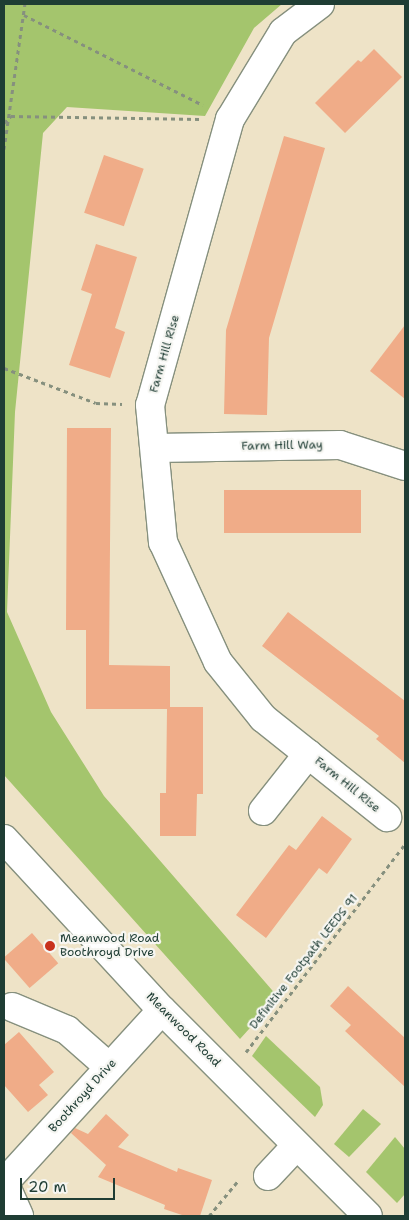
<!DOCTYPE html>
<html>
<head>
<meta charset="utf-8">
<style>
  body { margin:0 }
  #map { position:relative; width:409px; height:1220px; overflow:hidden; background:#eee3c7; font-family:"Shantell Sans",sans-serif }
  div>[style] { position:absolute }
  .green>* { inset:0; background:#a4c56d }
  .building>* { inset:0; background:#f0ac88; transform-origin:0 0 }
  .path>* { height:3px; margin-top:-1.5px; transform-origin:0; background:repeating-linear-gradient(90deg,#86907e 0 4px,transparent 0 8px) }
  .roads { filter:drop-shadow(1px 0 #86907e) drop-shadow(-1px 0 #86907e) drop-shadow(0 1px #86907e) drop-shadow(0 -1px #86907e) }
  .minor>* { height:28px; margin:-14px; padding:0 14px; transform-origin:14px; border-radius:14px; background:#fff }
  .dots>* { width:14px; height:14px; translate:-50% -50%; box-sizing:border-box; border:2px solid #f6f6f2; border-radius:50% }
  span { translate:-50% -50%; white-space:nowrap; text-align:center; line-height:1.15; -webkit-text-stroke:4.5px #f6f6f2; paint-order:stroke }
  .street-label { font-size:12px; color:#1f3d34 }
  .poi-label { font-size:12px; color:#1f3d34 }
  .left { translate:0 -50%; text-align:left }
  .frame { position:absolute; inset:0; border:5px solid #1f3d34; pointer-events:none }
  .scale { position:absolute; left:20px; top:1178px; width:95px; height:22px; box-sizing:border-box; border:2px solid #1f3d34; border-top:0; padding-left:6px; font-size:15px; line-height:18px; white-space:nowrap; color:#1f3d34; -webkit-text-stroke:4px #f6f6f2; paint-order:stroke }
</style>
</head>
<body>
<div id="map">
  <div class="green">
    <div style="clip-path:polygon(4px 4px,282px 4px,254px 28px,205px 116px,67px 107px,43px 133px,15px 412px,7px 612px,51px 712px,104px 796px,278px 997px,240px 1039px,4px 775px)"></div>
    <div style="clip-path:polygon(266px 1036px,320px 1087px,323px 1105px,315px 1117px,252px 1056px)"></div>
    <div style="clip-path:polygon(363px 1109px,381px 1124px,349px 1157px,334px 1144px)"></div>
    <div style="clip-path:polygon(395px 1137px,405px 1149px,405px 1194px,397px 1203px,366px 1172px)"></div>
  </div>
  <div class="building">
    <div style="clip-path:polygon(374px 49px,402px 77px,345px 133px,315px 103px,358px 60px,361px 62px)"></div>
    <div style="clip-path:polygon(284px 136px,325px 148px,269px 338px,267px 415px,224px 414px,226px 330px)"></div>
    <div style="left:104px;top:155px;width:42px;height:61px;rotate:19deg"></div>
    <div style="clip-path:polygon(96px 244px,137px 257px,115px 328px,125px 332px,110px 378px,69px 365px,92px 294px,81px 290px)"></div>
    <div style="clip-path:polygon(405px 325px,405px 399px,370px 371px)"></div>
    <div style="clip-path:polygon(67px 428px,111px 428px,109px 665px,170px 666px,170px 707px,203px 707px,203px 794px,197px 794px,196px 836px,160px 836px,160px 793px,166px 793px,167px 709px,86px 709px,86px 630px,66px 630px)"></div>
    <div style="left:224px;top:490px;width:137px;height:43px"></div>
    <div style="clip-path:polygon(288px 612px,405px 701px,405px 763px,376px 739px,379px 736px,262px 646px)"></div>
    <div style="clip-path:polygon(322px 816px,352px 839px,327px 874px,319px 868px,266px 938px,236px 915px,289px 845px,296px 850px)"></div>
    <div style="left:32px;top:933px;width:40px;height:38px;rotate:49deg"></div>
    <div style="clip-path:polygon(348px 986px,405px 1038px,405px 1087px,345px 1031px,351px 1025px,330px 1006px)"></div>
    <div style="clip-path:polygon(19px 1032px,54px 1072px,39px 1085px,48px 1095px,28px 1112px,4px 1085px,4px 1045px)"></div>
    <div style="clip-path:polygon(106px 1114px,129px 1135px,118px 1147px,177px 1172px,178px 1168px,212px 1180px,200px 1216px,185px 1216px,164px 1209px,165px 1205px,98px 1177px,106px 1165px,71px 1133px,75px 1128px,88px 1134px)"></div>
  </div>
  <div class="path">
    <div style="left:24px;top:15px;width:200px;rotate:26.7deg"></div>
    <div style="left:4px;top:123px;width:10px;rotate:-45deg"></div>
    <div style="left:11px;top:116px;width:189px;rotate:0.9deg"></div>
    <div style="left:4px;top:149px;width:147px;rotate:-81.8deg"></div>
    <div style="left:4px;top:368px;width:98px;rotate:20.8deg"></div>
    <div style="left:96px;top:403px;width:26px;rotate:2deg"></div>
    <div style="left:246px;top:1052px;width:262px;rotate:-52.6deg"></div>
    <div style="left:209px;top:1216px;width:45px;rotate:-50.4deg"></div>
  </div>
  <div class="roads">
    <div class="minor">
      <div style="left:320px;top:4px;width:46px;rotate:142.9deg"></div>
      <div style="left:283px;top:32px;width:102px;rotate:121.3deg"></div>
      <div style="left:230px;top:119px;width:297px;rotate:105.6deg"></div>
      <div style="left:150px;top:405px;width:138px;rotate:84.6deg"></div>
      <div style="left:163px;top:542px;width:132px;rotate:65.4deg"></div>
      <div style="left:218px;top:662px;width:72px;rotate:51.2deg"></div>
      <div style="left:263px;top:718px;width:159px;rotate:38.6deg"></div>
      <div style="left:155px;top:448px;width:185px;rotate:-0.9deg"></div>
      <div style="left:340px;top:445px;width:68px;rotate:17.9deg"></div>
      <div style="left:263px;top:811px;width:73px;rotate:-51.7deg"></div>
      <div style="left:4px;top:839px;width:233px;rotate:47.3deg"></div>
      <div style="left:162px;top:1010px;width:291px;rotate:45deg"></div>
      <div style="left:12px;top:1007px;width:60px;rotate:22.7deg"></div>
      <div style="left:67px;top:1030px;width:56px;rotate:41.4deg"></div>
      <div style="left:268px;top:1176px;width:42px;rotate:-46.9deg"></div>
      <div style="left:4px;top:1182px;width:37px;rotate:66deg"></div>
      <div style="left:4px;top:1183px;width:234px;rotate:-47.6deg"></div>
    </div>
  </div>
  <div class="dots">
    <div style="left:50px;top:946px;background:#c8321e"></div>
  </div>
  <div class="street-label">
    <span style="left:165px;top:354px;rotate:-74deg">Farm Hill Rise</span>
    <span style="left:282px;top:446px;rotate:-1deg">Farm Hill Way</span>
    <span style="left:347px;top:785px;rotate:39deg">Farm Hill Rise</span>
    <span style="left:304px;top:962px;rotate:-52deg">Definitive Footpath LEEDS 91</span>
    <span style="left:183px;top:1030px;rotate:45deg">Meanwood Road</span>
    <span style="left:83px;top:1096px;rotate:-48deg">Boothroyd Drive</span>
  </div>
  <div class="poi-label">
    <span class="left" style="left:60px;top:946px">Meanwood Road<br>Boothroyd Drive</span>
  </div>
  <div class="frame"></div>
  <div class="scale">20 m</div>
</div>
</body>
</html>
